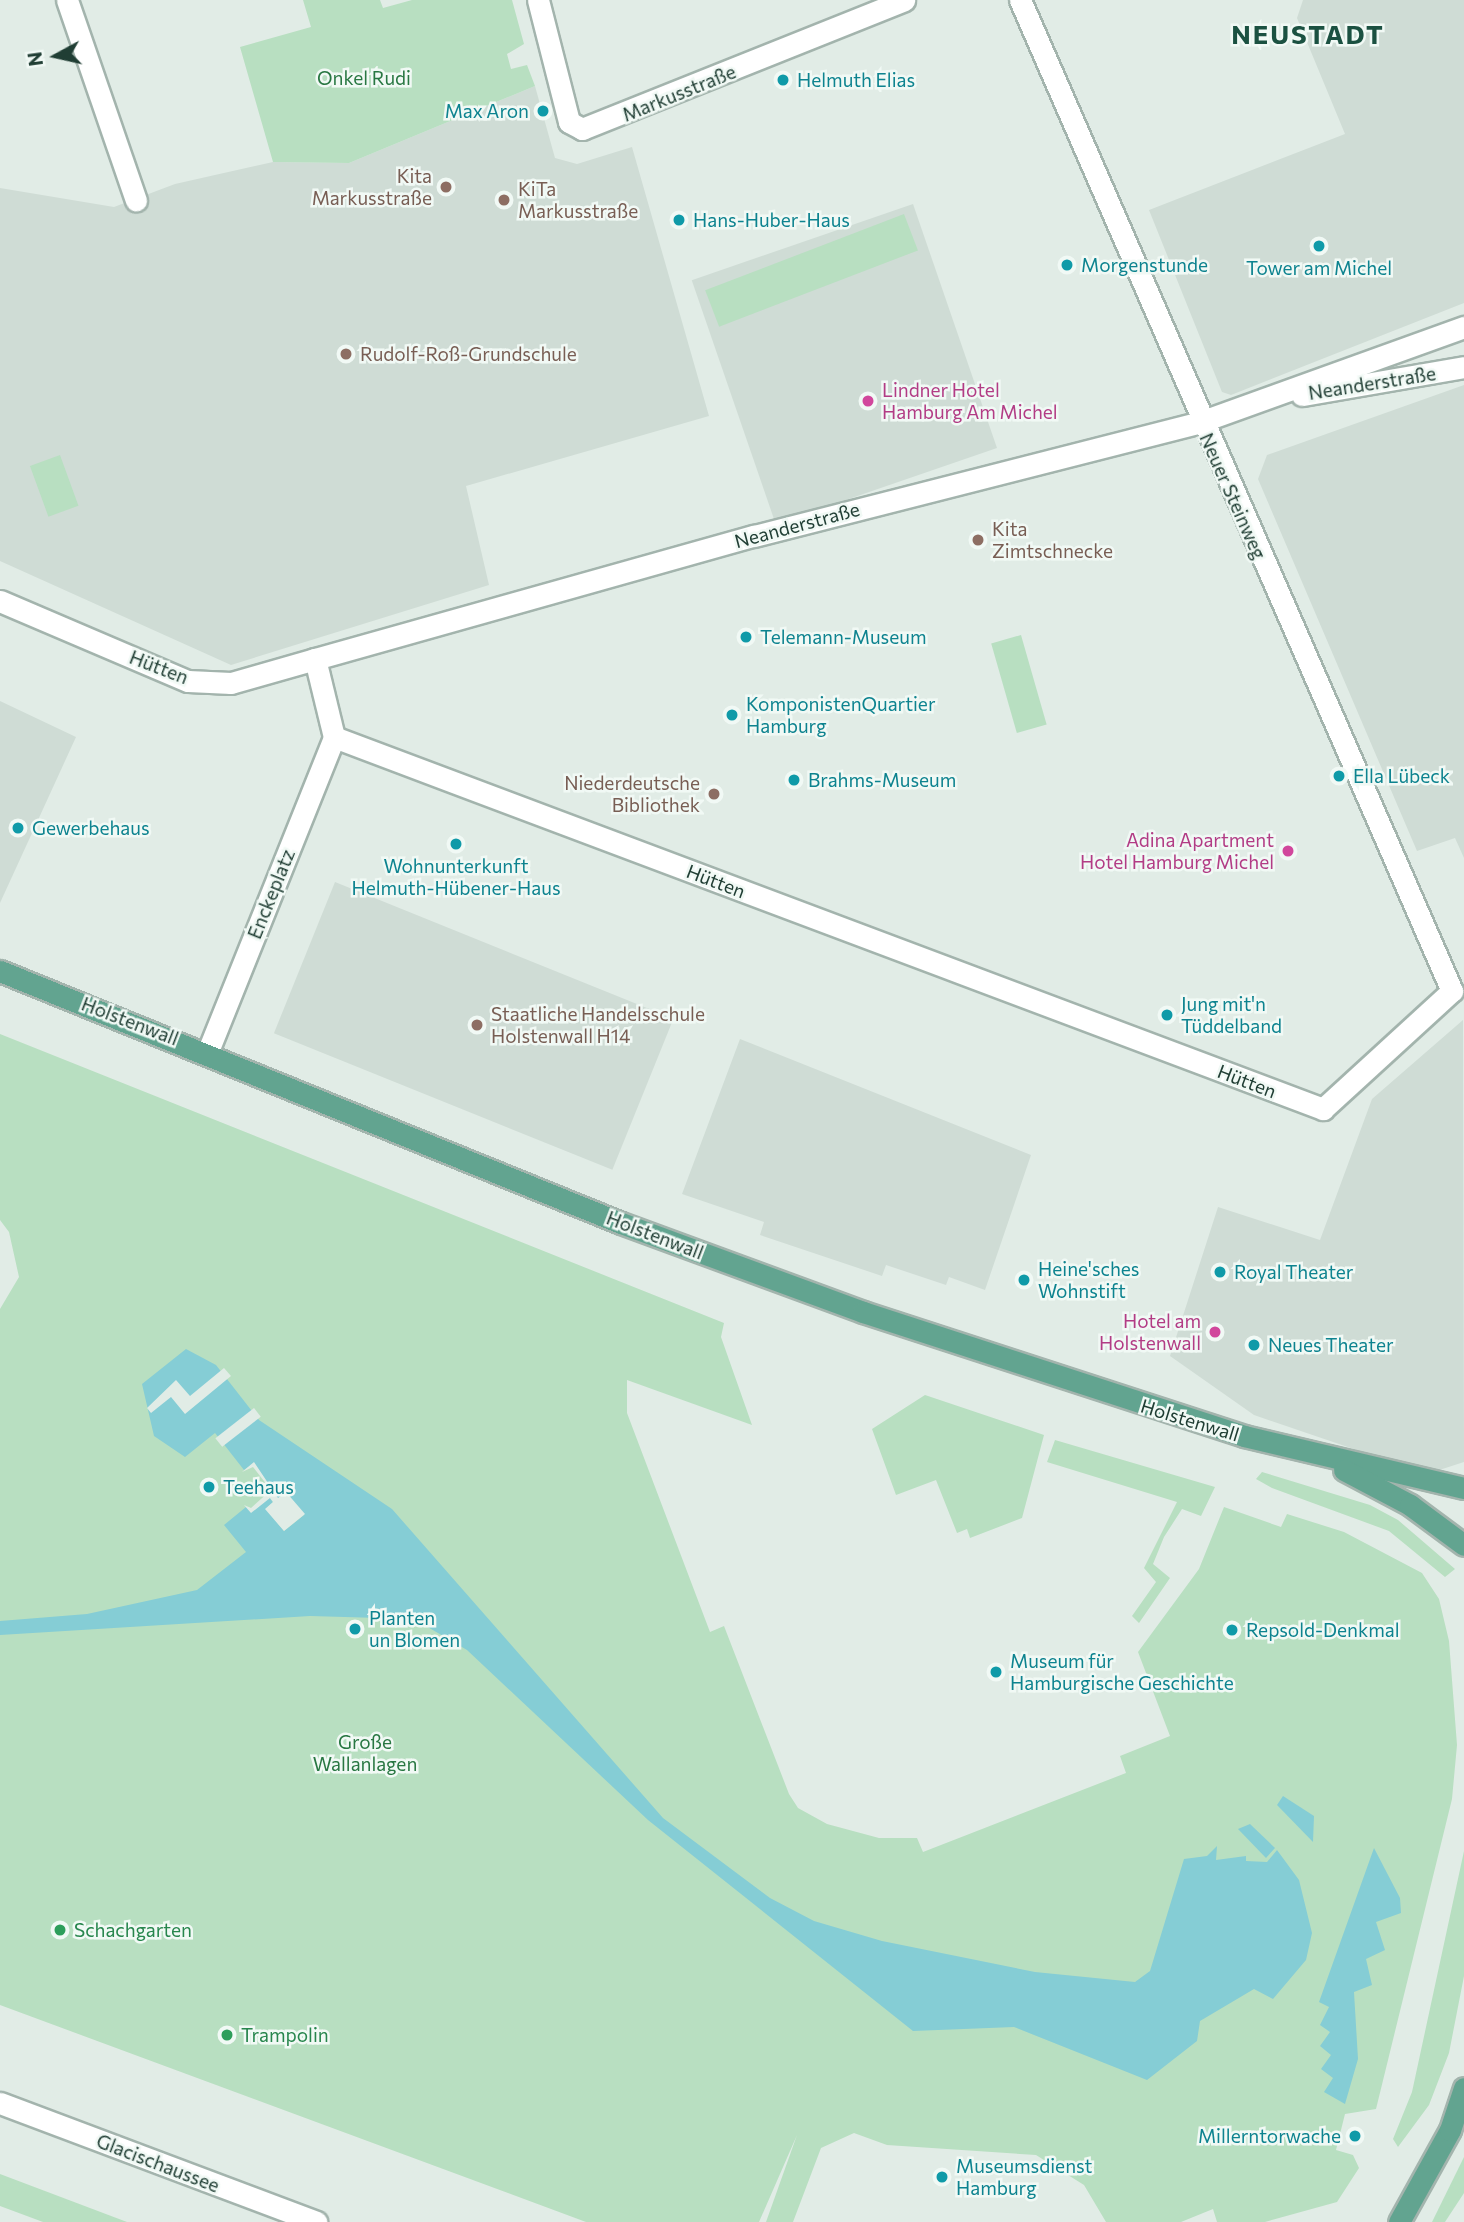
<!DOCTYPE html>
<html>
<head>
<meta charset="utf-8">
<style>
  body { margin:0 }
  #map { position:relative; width:1464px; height:2222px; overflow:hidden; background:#e1ece6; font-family:Commissioner,sans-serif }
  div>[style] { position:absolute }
  .built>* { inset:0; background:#cfdcd5; transform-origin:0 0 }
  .green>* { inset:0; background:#b8dfc1; transform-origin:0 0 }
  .water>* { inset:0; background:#85cdd5 }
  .pier>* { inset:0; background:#e1ece6; transform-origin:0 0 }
  .roads { filter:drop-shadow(2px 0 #a3b4ad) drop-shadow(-2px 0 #a3b4ad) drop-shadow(0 2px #a3b4ad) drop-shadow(0 -2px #a3b4ad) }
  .minor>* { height:21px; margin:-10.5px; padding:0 10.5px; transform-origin:10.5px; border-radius:10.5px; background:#fff }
  .major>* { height:21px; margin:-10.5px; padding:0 10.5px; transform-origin:10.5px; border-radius:10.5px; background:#62a490 }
  .dots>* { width:19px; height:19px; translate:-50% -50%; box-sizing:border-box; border:4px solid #f1f9f5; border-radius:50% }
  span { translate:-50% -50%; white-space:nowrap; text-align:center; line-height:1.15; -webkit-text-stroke:5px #f1f9f5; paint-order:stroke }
  .park-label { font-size:19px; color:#287742 }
  .culture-label { font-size:19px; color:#0d838f }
  .left { translate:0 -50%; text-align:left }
  .right { translate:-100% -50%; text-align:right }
  .street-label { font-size:19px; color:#203e34 }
  .education-label { font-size:19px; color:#785e54 }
  .hotel-label { font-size:19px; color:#b23c85 }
  .leisure-label { font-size:19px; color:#27864d }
  .district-label { font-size:26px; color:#1b5141; font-weight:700; letter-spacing:2px }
  .north { position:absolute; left:21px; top:21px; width:70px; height:70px; -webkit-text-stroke:5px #f1f9f5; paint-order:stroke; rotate:262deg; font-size:19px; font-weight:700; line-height:28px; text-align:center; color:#203e34 }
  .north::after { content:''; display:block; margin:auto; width:24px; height:32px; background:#203e34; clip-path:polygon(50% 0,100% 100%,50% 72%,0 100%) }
</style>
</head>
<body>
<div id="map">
  <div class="built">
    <div style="clip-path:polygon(1303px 0,1464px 0,1464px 303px,1231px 395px,1222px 392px,1149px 210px,1345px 134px,1297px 18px)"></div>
    <div style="clip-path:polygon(535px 86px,555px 158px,577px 164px,632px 147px,709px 416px,466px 486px,489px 585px,231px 665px,0 561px,0 188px,114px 207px,175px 184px,273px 162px,349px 163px)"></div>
    <div style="left:913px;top:204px;width:258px;height:234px;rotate:71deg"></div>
    <div style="clip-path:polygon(1464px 385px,1464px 858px,1455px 838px,1417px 851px,1258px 479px,1267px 455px)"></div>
    <div style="clip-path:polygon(0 701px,76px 737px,0 903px)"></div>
    <div style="left:335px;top:882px;width:365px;height:163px;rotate:22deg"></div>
    <div style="clip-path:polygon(1463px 1020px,1464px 1462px,1427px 1474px,1254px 1415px,1170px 1356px,1218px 1207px,1320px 1240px,1372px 1099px)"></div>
    <div style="clip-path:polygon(740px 1039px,1031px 1155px,985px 1290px,949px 1277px,946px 1285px,886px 1265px,882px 1276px,760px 1235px,764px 1222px,682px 1194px)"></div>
  </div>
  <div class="green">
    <div style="clip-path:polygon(303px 0,380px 0,383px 8px,412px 0,512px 0,524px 44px,507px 54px,511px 69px,527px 65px,535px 86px,349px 163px,273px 162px,240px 47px,311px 27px)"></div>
    <div style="left:904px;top:214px;width:39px;height:213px;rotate:69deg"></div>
    <div style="left:60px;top:455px;width:54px;height:32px;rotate:70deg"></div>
    <div style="left:1021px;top:635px;width:93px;height:31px;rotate:74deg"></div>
    <div style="clip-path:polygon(0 1034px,724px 1323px,721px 1337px,752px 1425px,627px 1380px,627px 1413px,710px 1632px,724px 1626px,789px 1794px,798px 1808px,827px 1824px,879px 1838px,917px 1838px,923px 1852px,1126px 1773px,1120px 1756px,1170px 1736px,1138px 1652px,1199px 1569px,1224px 1507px,1281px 1527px,1287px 1514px,1344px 1532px,1422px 1573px,1439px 1599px,1449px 1641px,1457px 1745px,1452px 1799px,1376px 2109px,1345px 2114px,1336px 2150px,1353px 2155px,1359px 2168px,1337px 2202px,1265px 2222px,1217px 2222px,1213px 2209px,1181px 2222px,1106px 2222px,1084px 2185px,1036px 2155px,887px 2145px,854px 2133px,821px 2148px,793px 2222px,766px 2222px,797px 2135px,759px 2222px,586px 2222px,0 2005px,0 1309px,19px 1277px,9px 1232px,0 1220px)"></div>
    <div style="clip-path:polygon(925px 1395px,1044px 1435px,1022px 1518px,970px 1538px,967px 1529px,957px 1533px,936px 1480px,896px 1495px,872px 1429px)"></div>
    <div style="clip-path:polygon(1055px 1440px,1215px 1487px,1201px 1516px,1182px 1509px,1164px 1537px,1153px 1564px,1170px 1578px,1139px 1623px,1132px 1616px,1156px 1582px,1144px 1568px,1177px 1502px,1047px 1462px)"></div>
    <div style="clip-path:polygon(1262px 1472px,1370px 1505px,1398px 1520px,1455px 1569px,1445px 1577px,1389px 1531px,1272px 1488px,1256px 1479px)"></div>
    <div style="clip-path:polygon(1464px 1851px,1464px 1976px,1449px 2053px,1429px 2105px,1398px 2147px,1393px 2139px,1412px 2092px)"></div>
    <div style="clip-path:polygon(1464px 2157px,1464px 2193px,1445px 2222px,1432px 2222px)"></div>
    <div style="clip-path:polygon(0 2174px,127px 2222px,43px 2222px,0 2206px)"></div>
  </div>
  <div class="water">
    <div style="clip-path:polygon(186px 1349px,216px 1365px,259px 1420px,392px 1509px,663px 1818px,770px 1898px,814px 1921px,882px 1941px,1035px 1972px,1135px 1982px,1150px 1971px,1184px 1859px,1207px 1856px,1217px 1846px,1216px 1860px,1246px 1856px,1246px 1861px,1267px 1862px,1277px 1850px,1299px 1880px,1312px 1933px,1306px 1960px,1273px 1999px,1254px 1989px,1200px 2021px,1197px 2041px,1147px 2080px,1014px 2027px,913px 2031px,648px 1820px,467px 1650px,414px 1619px,310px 1616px,0 1635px,0 1621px,87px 1614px,197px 1590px,246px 1552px,224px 1525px,246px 1507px,251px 1512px,269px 1497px,273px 1502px,266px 1509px,284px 1531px,304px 1515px,286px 1493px,278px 1499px,254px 1463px,244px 1470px,215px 1433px,185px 1457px,154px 1436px,142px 1384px)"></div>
    <div style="clip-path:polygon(1283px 1796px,1314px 1816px,1313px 1842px,1277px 1805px)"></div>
    <div style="clip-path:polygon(1250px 1824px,1275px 1848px,1266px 1858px,1238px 1829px)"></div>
    <div style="clip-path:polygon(1374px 1848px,1400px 1898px,1401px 1913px,1376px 1922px,1385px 1950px,1366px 1959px,1372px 1985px,1354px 1992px,1358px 2059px,1345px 2104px,1324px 2092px,1333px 2078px,1321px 2069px,1331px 2055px,1320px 2046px,1330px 2032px,1320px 2025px,1329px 2007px,1319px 2002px)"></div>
  </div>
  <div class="pier">
    <div style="clip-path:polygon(224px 1368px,231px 1376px,185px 1414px,171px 1397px,151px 1413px,147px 1408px,176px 1380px,190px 1396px)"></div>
    <div style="left:254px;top:1408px;width:11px;height:49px;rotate:52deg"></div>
    <div style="clip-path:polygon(254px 1462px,278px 1498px,286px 1492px,305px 1514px,284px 1531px,265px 1509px,273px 1502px,270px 1498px,251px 1513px,244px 1505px,251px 1508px,271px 1490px,253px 1467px,242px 1472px)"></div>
  </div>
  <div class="roads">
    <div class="minor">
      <div style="left:67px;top:0;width:212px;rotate:71deg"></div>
      <div style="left:538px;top:0;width:126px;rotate:75.7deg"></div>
      <div style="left:569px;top:122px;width:15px;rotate:28deg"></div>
      <div style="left:582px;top:129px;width:347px;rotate:-21.8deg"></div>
      <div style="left:1302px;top:395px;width:164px;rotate:-9.8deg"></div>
      <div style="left:0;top:601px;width:204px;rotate:23.1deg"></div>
      <div style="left:188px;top:681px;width:43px;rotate:2.7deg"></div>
      <div style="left:231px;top:683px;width:87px;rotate:-15.9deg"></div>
      <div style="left:315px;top:659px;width:80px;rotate:76.3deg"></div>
      <div style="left:315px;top:659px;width:456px;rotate:-15.7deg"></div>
      <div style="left:754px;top:536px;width:460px;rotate:-14.3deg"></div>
      <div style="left:1200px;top:422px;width:281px;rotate:-19.8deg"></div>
      <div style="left:334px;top:737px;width:1057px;rotate:20.61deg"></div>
      <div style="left:1323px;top:1109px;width:175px;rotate:-42.5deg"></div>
      <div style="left:1452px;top:991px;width:1081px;rotate:-113.55deg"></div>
      <div style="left:208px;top:1051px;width:338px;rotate:-68.1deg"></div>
      <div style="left:0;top:2103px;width:338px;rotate:20.6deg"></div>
    </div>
    <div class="major">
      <div style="left:0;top:971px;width:670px;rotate:22.09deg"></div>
      <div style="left:621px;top:1223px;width:258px;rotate:20.2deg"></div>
      <div style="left:863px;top:1312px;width:401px;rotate:18deg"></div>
      <div style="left:1244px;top:1436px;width:226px;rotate:13.3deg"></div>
      <div style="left:1344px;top:1470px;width:75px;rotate:27.9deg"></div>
      <div style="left:1410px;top:1505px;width:67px;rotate:36.5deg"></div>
      <div style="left:1399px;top:2222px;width:105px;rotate:-61deg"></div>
      <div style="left:1450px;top:2130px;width:44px;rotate:-71.6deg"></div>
    </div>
  </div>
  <div class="dots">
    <div style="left:783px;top:80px;background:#0f9aa8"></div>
    <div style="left:543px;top:111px;background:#0f9aa8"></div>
    <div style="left:446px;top:187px;background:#8d6e63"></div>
    <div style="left:504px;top:200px;background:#8d6e63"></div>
    <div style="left:679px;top:220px;background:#0f9aa8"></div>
    <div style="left:1319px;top:246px;background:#0f9aa8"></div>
    <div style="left:1067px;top:265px;background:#0f9aa8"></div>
    <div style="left:346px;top:354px;background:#8d6e63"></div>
    <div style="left:868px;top:401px;background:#d1479c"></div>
    <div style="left:978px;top:540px;background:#8d6e63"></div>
    <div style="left:746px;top:637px;background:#0f9aa8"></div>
    <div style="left:732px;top:715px;background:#0f9aa8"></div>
    <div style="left:1339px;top:776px;background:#0f9aa8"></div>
    <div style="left:794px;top:780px;background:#0f9aa8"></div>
    <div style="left:714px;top:794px;background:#8d6e63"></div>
    <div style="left:18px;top:828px;background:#0f9aa8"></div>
    <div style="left:456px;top:844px;background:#0f9aa8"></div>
    <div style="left:1288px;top:851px;background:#d1479c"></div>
    <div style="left:1167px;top:1015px;background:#0f9aa8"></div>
    <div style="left:477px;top:1025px;background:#8d6e63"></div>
    <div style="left:1220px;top:1272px;background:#0f9aa8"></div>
    <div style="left:1024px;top:1280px;background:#0f9aa8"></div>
    <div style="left:1215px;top:1332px;background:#d1479c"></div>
    <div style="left:1254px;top:1345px;background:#0f9aa8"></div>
    <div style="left:209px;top:1487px;background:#0f9aa8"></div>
    <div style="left:355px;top:1629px;background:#0f9aa8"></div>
    <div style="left:1232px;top:1630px;background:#0f9aa8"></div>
    <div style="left:996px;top:1672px;background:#0f9aa8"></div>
    <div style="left:60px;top:1930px;background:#2e9e5b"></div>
    <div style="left:227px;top:2035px;background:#2e9e5b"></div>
    <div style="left:1355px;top:2136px;background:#0f9aa8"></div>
    <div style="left:942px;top:2177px;background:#0f9aa8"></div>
  </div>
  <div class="park-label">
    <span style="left:364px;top:78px">Onkel Rudi</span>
    <span style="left:365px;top:1753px">Große<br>Wallanlagen</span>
  </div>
  <div class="culture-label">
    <span class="left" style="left:797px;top:80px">Helmuth Elias</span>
    <span class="right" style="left:529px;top:111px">Max Aron</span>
    <span class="left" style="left:693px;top:220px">Hans-Huber-Haus</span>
    <span class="left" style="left:1081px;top:265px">Morgenstunde</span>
    <span style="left:1319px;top:268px">Tower am Michel</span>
    <span class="left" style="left:760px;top:637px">Telemann-Museum</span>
    <span class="left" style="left:746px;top:715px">KomponistenQuartier<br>Hamburg</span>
    <span class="left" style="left:1353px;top:776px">Ella Lübeck</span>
    <span class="left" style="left:808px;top:780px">Brahms-Museum</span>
    <span class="left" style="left:32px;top:828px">Gewerbehaus</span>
    <span style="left:456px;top:877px">Wohnunterkunft<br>Helmuth-Hübener-Haus</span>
    <span class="left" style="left:1181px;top:1015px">Jung mit'n<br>Tüddelband</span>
    <span class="left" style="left:1038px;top:1280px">Heine'sches<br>Wohnstift</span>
    <span class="left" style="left:1234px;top:1272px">Royal Theater</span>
    <span class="left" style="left:1268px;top:1345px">Neues Theater</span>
    <span class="left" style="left:223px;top:1487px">Teehaus</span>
    <span class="left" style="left:369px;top:1629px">Planten<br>un Blomen</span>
    <span class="left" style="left:1246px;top:1630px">Repsold-Denkmal</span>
    <span class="left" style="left:1010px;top:1672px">Museum für<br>Hamburgische Geschichte</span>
    <span class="right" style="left:1341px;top:2136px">Millerntorwache</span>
    <span class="left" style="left:956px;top:2177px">Museumsdienst<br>Hamburg</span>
  </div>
  <div class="street-label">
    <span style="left:679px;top:93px;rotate:-22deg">Markusstraße</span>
    <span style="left:1372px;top:383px;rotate:-9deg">Neanderstraße</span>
    <span style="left:1233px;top:496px;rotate:66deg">Neuer Steinweg</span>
    <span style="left:797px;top:525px;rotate:-15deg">Neanderstraße</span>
    <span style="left:159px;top:667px;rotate:21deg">Hütten</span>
    <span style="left:716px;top:881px;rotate:21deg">Hütten</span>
    <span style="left:271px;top:894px;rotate:-68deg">Enckeplatz</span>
    <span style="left:130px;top:1021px;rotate:21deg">Holstenwall</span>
    <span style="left:1247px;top:1081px;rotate:21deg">Hütten</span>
    <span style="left:655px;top:1235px;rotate:21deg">Holstenwall</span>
    <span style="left:1190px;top:1420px;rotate:17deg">Holstenwall</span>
    <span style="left:158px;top:2163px;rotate:21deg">Glacischaussee</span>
  </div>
  <div class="education-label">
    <span class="right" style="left:432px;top:187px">Kita<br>Markusstraße</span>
    <span class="left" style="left:518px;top:200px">KiTa<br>Markusstraße</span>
    <span class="left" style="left:360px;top:354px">Rudolf-Roß-Grundschule</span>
    <span class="left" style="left:992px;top:540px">Kita<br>Zimtschnecke</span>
    <span class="right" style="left:700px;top:794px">Niederdeutsche<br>Bibliothek</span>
    <span class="left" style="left:491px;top:1025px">Staatliche Handelsschule<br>Holstenwall H14</span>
  </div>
  <div class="hotel-label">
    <span class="left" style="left:882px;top:401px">Lindner Hotel<br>Hamburg Am Michel</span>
    <span class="right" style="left:1274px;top:851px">Adina Apartment<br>Hotel Hamburg Michel</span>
    <span class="right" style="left:1201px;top:1332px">Hotel am<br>Holstenwall</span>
  </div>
  <div class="leisure-label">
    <span class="left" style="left:74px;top:1930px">Schachgarten</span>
    <span class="left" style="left:241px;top:2035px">Trampolin</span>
  </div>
  <div class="district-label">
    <span style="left:1308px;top:34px">NEUSTADT</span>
  </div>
  <div class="north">N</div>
</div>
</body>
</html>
